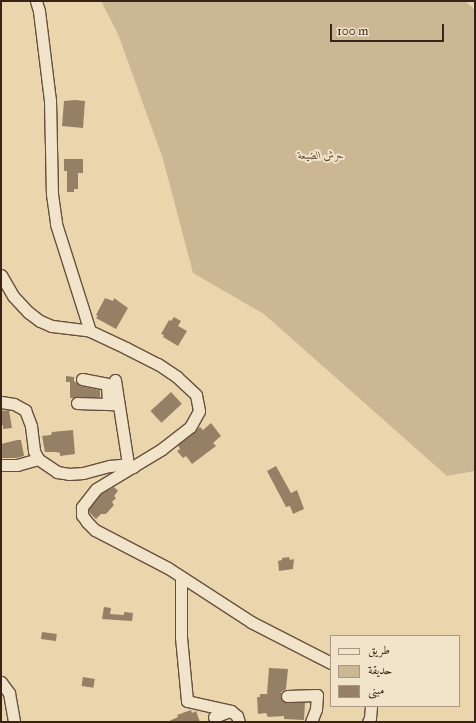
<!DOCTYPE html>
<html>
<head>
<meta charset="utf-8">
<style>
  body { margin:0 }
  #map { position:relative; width:476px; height:723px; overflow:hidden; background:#ead5ad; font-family:"IM FELL Great Primer",Amiri,serif }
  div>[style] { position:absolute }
  .green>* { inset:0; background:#ccb794 }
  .building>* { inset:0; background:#958065; transform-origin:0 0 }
  .roads { filter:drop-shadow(1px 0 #65503d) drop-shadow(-1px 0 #65503d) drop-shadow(0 1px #65503d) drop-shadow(0 -1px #65503d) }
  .minor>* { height:11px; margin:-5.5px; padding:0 5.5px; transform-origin:5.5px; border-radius:5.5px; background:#f1e4ca }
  span { translate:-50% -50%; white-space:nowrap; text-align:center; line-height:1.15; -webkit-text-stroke:4px #f1e4ca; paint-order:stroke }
  .park-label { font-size:11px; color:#5e4837; font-style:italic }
  .frame { position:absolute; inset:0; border:2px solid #392318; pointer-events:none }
  .legend { position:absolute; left:330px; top:635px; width:130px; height:72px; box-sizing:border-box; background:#f1e4ca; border:1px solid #a79783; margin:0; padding:5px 7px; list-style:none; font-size:12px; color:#392318 }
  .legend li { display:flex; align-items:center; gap:8px; height:20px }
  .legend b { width:20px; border:1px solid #a79783 }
  .scale { position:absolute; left:330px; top:24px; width:114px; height:18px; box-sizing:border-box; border:2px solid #392318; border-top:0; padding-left:5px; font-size:12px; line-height:14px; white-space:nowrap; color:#392318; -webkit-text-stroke:3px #f1e4ca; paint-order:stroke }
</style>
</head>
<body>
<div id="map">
  <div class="green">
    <div style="clip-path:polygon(101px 1px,465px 1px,475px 10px,475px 471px,447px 476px,264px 314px,193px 273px,163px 159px,118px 34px)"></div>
  </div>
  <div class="building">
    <div style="clip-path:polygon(75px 100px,85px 101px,83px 128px,62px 126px,64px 101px)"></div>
    <div style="clip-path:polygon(64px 159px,83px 159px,83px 173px,78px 173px,78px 189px,74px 189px,74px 192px,67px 192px,67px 171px,64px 171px)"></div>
    <div style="clip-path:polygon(105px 298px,113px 301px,114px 298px,128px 308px,116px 329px,96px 318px,98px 316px,96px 315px)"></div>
    <div style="clip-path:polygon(174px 317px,181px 321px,178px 326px,187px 331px,178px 346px,163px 337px,164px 335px,161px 334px,169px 320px,171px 321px)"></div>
    <div style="clip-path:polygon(66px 376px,74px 377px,74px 381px,80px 386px,100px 390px,100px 397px,70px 398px,70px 382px,66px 382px)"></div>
    <div style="left:171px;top:392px;width:16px;height:28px;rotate:47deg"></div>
    <div style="clip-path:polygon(9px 410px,12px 428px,3px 429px,3px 425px,1px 425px,1px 411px)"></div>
    <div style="clip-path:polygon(211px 423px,221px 436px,213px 443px,216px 446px,192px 464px,186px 456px,183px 458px,177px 451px,180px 449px,178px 445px,200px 427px,203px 430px)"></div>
    <div style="clip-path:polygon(73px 430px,75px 454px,60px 456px,60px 453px,56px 452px,45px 452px,42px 436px,51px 435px,52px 432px)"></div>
    <div style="clip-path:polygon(17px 440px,21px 440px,24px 456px,16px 458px,1px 458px,1px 444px)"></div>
    <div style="clip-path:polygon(276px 466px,291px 493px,297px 490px,304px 509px,293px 514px,290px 506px,286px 507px,267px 471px)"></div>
    <div style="clip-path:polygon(114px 487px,118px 491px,114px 496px,116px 498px,112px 502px,114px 505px,106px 514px,101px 514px,96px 519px,89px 512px,89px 509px,101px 494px)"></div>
    <div style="clip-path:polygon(289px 557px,290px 560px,294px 559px,293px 569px,279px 571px,278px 561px,282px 560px,282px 558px)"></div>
    <div style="clip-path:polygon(104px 607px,111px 608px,110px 614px,124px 615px,124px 612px,133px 613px,132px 621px,102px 619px)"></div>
    <div style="left:42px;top:632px;width:15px;height:7px;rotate:8deg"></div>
    <div style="clip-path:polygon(269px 668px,288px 669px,286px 689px,281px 692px,281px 699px,287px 703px,305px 702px,304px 720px,284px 719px,284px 716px,268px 717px,266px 713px,258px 714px,257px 697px,260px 697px,260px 694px,267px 694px)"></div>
    <div style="left:83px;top:677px;width:12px;height:9px;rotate:9deg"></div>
    <div style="clip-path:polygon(191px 710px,192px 713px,196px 711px,200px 722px,167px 722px,178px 717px,177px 715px)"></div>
  </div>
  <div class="roads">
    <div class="minor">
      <div style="left:36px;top:1px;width:10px;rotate:73deg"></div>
      <div style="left:39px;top:11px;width:90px;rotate:83deg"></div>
      <div style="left:50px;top:100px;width:94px;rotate:88.8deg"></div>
      <div style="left:52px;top:194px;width:30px;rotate:82deg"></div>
      <div style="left:56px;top:224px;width:112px;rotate:72.4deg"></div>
      <div style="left:1px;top:275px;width:24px;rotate:60deg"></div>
      <div style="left:13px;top:296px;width:22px;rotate:47deg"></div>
      <div style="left:28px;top:312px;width:15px;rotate:37deg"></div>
      <div style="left:40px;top:321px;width:13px;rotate:23deg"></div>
      <div style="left:52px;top:326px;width:38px;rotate:7deg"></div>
      <div style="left:90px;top:331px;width:40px;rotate:25deg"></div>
      <div style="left:126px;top:348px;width:36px;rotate:27deg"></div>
      <div style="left:158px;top:364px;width:23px;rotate:34deg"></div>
      <div style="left:177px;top:377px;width:26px;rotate:43deg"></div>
      <div style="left:196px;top:395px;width:16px;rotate:79deg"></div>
      <div style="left:199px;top:411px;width:18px;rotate:119deg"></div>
      <div style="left:190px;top:427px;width:36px;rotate:142deg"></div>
      <div style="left:162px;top:449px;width:77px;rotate:148.8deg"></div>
      <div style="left:96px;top:489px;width:23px;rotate:128deg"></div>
      <div style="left:82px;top:507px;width:8px;rotate:90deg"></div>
      <div style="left:82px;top:515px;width:9px;rotate:54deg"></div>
      <div style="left:87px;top:522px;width:11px;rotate:45deg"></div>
      <div style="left:95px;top:530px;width:82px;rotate:27.5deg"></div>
      <div style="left:168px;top:568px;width:99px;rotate:33deg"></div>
      <div style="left:251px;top:622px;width:90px;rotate:27.1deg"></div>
      <div style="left:82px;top:379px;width:25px;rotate:11deg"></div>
      <div style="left:107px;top:384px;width:20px;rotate:87deg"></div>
      <div style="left:115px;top:380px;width:85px;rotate:81.2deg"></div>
      <div style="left:1px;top:402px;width:13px;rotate:9deg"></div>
      <div style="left:14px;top:404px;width:13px;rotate:29deg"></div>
      <div style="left:25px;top:410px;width:17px;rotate:69deg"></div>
      <div style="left:31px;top:426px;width:25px;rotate:83deg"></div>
      <div style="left:34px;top:451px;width:9px;rotate:63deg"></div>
      <div style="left:38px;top:459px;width:23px;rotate:34deg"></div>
      <div style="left:57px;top:472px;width:12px;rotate:9deg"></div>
      <div style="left:69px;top:474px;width:14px;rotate:-4deg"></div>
      <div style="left:83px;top:473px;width:28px;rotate:-15deg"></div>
      <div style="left:110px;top:466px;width:18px;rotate:-6deg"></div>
      <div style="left:128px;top:464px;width:6px;rotate:31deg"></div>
      <div style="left:77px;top:403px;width:37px;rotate:2deg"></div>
      <div style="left:1px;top:465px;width:16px"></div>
      <div style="left:17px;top:465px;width:22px;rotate:-16deg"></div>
      <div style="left:181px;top:577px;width:60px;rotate:90deg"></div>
      <div style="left:181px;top:637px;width:64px;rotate:84.6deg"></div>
      <div style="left:187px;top:701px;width:45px;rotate:12.8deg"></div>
      <div style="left:231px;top:711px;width:8px;rotate:40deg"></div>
      <div style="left:237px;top:716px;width:6px;rotate:72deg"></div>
      <div style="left:1px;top:682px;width:14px;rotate:54deg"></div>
      <div style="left:9px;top:693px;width:29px;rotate:80deg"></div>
      <div style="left:287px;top:696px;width:30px;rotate:-2deg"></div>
      <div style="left:317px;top:695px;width:14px;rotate:94deg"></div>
      <div style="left:316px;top:709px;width:14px;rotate:111deg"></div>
      <div style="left:214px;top:717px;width:17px;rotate:-21deg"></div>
      <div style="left:368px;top:722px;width:4px;rotate:-63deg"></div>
      <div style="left:370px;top:718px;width:12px;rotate:-85deg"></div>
    </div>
  </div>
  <div class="park-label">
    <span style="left:321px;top:156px">حرش الضيعة</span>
  </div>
  <div class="frame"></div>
  <ul class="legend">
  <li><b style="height:5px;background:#f1e4ca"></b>طريق</li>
  <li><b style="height:11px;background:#ccb794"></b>حديقة</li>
  <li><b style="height:11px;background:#958065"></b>مبنى</li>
  </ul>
  <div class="scale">100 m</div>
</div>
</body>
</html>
